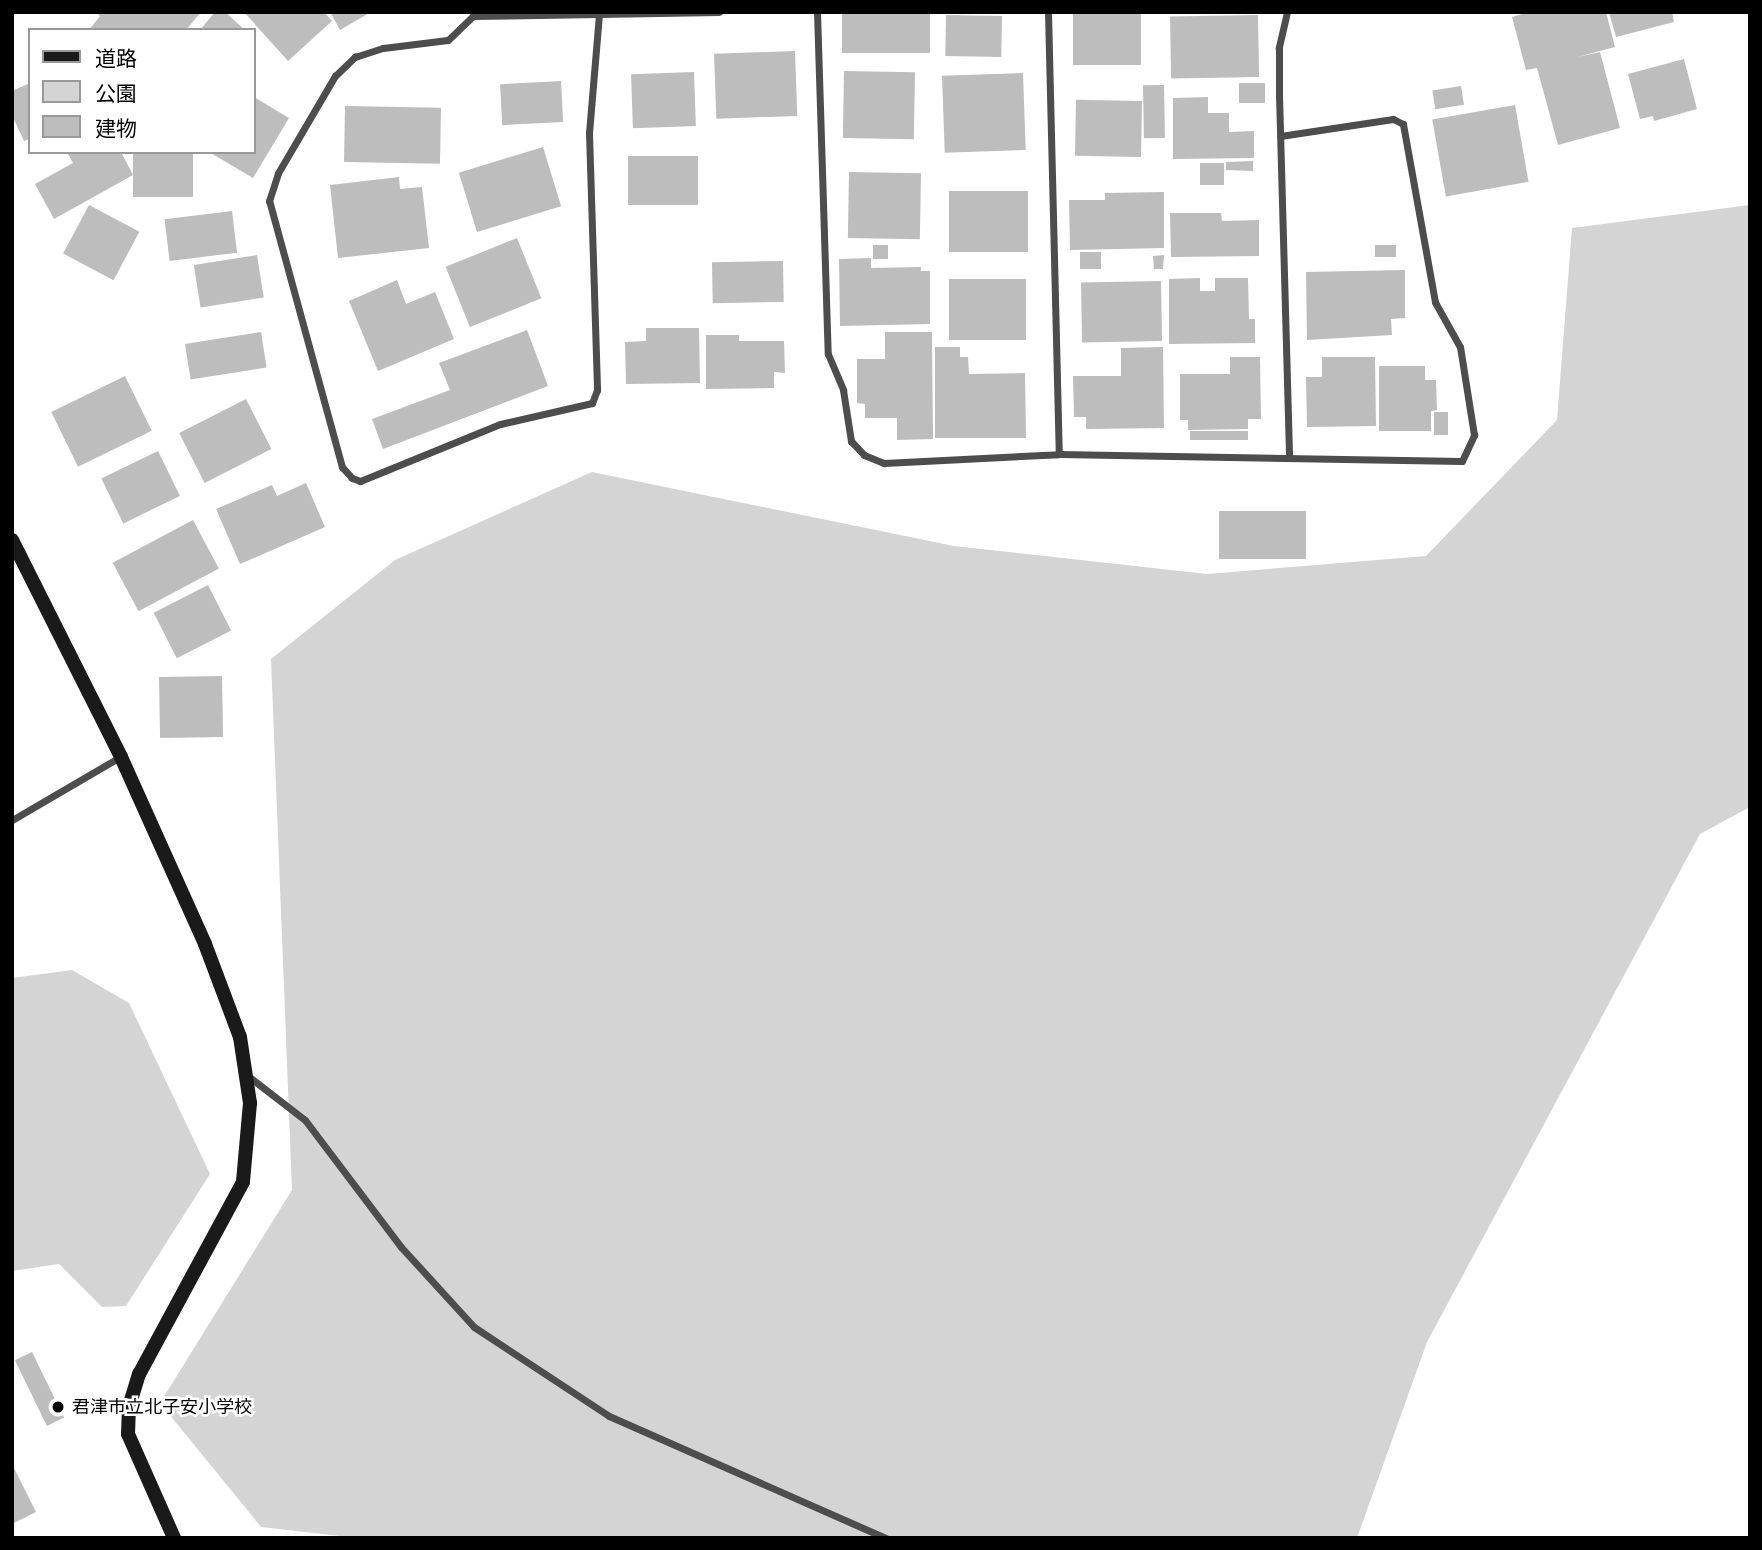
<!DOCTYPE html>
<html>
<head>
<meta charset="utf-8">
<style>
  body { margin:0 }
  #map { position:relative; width:1762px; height:1550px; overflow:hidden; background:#fff; font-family:Montserrat,"Noto Sans JP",sans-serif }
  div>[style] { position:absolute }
  .green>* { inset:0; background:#d4d4d4 }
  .building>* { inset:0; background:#bdbdbd; transform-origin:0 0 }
  .street>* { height:7px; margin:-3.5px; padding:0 3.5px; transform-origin:3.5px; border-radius:3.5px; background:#4d4d4d }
  .secondary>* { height:14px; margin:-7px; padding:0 7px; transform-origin:7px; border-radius:7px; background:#1a1a1a }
  .dots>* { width:19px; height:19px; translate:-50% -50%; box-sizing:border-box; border:4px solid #fff; border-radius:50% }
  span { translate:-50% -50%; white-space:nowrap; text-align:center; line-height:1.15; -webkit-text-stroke:5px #fff; paint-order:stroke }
  .poi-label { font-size:18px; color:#000 }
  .left { translate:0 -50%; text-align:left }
  .frame { position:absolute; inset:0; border:14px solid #000; pointer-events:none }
  .legend { position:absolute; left:28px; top:28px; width:228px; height:126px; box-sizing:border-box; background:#fff; border:2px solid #999; margin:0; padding:9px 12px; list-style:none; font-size:21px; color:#000 }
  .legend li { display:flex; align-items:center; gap:14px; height:35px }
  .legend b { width:35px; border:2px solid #999 }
</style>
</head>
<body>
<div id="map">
  <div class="green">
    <div style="clip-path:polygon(1750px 205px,1750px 807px,1700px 834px,1427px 1342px,1357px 1538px,358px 1538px,261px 1527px,160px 1403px,292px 1190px,271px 659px,395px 560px,592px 472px,954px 546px,1207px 574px,1426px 556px,1557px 420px,1572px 228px)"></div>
    <div style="clip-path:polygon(72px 970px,129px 1003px,210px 1174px,126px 1306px,102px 1307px,59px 1264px,12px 1271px,12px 978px)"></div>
  </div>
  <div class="building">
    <div style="clip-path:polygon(95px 12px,201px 12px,186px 30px,89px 30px,100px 16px)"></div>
    <div style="clip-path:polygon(215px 12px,225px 12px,245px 30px,200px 30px)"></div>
    <div style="clip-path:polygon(244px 12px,324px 12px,332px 21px,288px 61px)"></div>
    <div style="clip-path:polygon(330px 12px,371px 12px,340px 30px)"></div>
    <div style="left:842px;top:12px;width:88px;height:41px"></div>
    <div style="left:1073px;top:12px;width:68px;height:53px"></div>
    <div style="clip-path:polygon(1530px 12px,1606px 12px,1615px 47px,1577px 57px,1600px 52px,1620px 128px,1558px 145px,1537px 68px,1526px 70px,1512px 17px)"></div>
    <div style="clip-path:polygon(1609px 12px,1672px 12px,1674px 22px,1616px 37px)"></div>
    <div style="left:946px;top:15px;width:56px;height:41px;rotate:1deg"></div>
    <div style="left:1258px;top:15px;width:62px;height:88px;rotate:89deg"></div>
    <div style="left:795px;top:51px;width:65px;height:81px;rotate:88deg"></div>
    <div style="clip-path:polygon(1684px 59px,1697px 109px,1654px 121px,1653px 116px,1640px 119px,1628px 74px)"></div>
    <div style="left:844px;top:71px;width:71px;height:67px;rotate:1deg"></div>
    <div style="left:694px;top:72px;width:54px;height:63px;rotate:88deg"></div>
    <div style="left:1023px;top:73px;width:77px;height:81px;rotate:88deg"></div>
    <div style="left:561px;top:81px;width:41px;height:61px;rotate:87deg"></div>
    <div style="clip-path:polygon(30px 83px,30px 139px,24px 141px,12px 115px,12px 91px)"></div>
    <div style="left:1239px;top:83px;width:26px;height:20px"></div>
    <div style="left:1164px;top:85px;width:53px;height:21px;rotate:89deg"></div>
    <div style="left:1461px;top:86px;width:19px;height:29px;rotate:81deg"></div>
    <div style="clip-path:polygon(254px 97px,289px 118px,253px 178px,209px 152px,254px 152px)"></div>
    <div style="clip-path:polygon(1208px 97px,1208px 113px,1229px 113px,1229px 132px,1254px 131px,1254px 158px,1173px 159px,1173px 98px)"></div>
    <div style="left:1142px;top:101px;width:56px;height:66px;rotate:91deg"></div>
    <div style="left:1515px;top:105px;width:78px;height:84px;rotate:80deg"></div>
    <div style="left:345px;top:106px;width:96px;height:56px;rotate:1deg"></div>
    <div style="left:543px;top:147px;width:62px;height:88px;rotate:73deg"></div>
    <div style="clip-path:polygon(67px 152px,121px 152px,133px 175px,54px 219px,35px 184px,73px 163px)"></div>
    <div style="left:133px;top:152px;width:60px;height:45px"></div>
    <div style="left:698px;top:156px;width:49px;height:70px;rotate:90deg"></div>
    <div style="clip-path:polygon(1253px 161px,1253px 171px,1226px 170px,1226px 162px)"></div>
    <div style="left:1200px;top:163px;width:24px;height:22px"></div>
    <div style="left:849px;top:172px;width:72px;height:66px;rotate:1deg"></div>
    <div style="clip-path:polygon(399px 177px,400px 189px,422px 187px,429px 248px,338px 258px,330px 185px)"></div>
    <div style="left:1028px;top:191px;width:61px;height:79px;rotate:90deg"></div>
    <div style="clip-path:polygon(1164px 192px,1164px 248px,1070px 250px,1069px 200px,1105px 200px,1105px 193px)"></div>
    <div style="left:89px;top:205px;width:57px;height:55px;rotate:28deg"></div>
    <div style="left:232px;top:211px;width:42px;height:68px;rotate:83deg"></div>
    <div style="clip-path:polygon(1170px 213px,1221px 213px,1222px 221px,1259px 220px,1259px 256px,1171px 257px)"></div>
    <div style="left:517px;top:238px;width:65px;height:77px;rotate:68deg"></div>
    <div style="left:873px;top:245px;width:15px;height:14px"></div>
    <div style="left:1375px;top:245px;width:21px;height:12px"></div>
    <div style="left:1080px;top:252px;width:21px;height:17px"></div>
    <div style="left:257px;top:255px;width:43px;height:64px;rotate:81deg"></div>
    <div style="clip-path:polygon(1164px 255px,1163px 269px,1154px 269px,1153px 256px)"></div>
    <div style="clip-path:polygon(871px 258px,871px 268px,921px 267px,921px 271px,930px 271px,930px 324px,840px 326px,839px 259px)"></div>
    <div style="left:783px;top:261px;width:41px;height:71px;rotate:89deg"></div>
    <div style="clip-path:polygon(1405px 270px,1405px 318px,1391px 319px,1392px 335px,1307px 340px,1306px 272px)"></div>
    <div style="clip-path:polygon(1200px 278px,1200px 291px,1215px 291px,1215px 278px,1248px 278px,1249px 319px,1255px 319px,1255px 343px,1169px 344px,1169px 279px)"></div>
    <div style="left:1026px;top:279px;width:61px;height:77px;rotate:90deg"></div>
    <div style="clip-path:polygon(397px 280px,406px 304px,435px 292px,454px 339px,378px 371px,349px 301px)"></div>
    <div style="left:1161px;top:281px;width:60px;height:80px;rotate:89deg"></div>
    <div style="clip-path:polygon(646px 328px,699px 328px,700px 383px,626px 384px,625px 342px,646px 341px)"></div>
    <div style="clip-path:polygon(527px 330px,548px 386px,383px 449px,372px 419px,450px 390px,439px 363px)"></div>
    <div style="left:261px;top:332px;width:36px;height:77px;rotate:81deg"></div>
    <div style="clip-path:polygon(885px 332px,932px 332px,933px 439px,897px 440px,897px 418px,865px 418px,865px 404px,857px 403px,857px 359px,885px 359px)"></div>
    <div style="clip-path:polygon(706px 335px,739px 335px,739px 341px,784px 341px,785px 373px,774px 372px,774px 388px,706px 389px)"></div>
    <div style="clip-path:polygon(935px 347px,960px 347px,960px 357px,968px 357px,969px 374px,1025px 373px,1026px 438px,935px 438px)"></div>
    <div style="clip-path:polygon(1163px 347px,1164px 428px,1086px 429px,1086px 417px,1074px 417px,1073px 376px,1121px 376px,1121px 348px)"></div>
    <div style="clip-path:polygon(1230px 357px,1260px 357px,1261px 419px,1248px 419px,1248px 429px,1188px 430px,1188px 420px,1180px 420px,1180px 374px,1230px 374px)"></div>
    <div style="clip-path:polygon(1322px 357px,1375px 357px,1376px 426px,1307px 427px,1306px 377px,1322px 377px)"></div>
    <div style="clip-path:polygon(1379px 366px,1425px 366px,1425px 380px,1436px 380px,1437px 410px,1431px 411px,1431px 431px,1379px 431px)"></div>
    <div style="left:125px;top:376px;width:61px;height:82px;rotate:64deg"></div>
    <div style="left:246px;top:399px;width:56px;height:75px;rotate:63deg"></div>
    <div style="left:1434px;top:412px;width:14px;height:23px"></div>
    <div style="left:1190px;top:431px;width:58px;height:9px"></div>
    <div style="left:158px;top:451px;width:50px;height:63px;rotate:64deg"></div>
    <div style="clip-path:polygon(306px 483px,325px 527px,240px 564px,216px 509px,272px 485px,277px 496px)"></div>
    <div style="left:1306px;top:511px;width:48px;height:87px;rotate:90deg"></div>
    <div style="left:193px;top:520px;width:55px;height:91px;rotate:62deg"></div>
    <div style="left:208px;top:585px;width:51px;height:61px;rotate:63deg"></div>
    <div style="left:222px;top:676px;width:61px;height:63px;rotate:89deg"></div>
    <div style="left:32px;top:1352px;width:73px;height:19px;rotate:64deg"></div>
    <div style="clip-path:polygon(12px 1464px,36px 1512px,12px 1524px)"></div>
  </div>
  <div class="street">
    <div style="left:817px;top:12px;width:342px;rotate:88.2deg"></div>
    <div style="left:828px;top:354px;width:39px;rotate:67deg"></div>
    <div style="left:843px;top:390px;width:52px;rotate:81.1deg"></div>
    <div style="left:851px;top:441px;width:19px;rotate:47deg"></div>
    <div style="left:864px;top:455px;width:22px;rotate:22deg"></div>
    <div style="left:884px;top:463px;width:175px;rotate:-2.9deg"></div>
    <div style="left:1059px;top:454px;width:403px;rotate:1deg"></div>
    <div style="left:1462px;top:461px;width:29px;rotate:-65deg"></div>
    <div style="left:1474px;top:435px;width:89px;rotate:-99deg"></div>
    <div style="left:1460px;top:347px;width:51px;rotate:-119.1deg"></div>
    <div style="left:1435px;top:302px;width:181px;rotate:-100.2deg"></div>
    <div style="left:1403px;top:124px;width:11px;rotate:-153deg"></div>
    <div style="left:1393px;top:119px;width:114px;rotate:171.4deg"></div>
    <div style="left:1048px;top:12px;width:442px;rotate:88.6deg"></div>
    <div style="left:1287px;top:12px;width:37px;rotate:103deg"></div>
    <div style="left:1279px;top:48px;width:47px;rotate:90deg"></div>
    <div style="left:1279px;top:95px;width:362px;rotate:88.4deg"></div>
    <div style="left:599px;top:14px;width:119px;rotate:94.8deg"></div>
    <div style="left:589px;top:133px;width:257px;rotate:88.2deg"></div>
    <div style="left:597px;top:390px;width:14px;rotate:111deg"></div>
    <div style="left:592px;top:403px;width:94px;rotate:167.1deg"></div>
    <div style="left:500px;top:424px;width:151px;rotate:157.8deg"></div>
    <div style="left:360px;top:481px;width:9px;rotate:-159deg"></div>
    <div style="left:352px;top:478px;width:15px;rotate:-132deg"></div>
    <div style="left:342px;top:467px;width:276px;rotate:-105.3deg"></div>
    <div style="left:269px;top:201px;width:29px;rotate:-72deg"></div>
    <div style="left:278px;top:173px;width:113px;rotate:-59.6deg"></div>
    <div style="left:335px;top:76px;width:28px;rotate:-44deg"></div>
    <div style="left:355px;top:57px;width:29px;rotate:-18deg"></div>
    <div style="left:383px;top:48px;width:65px;rotate:-7deg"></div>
    <div style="left:448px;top:40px;width:35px;rotate:-44deg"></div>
    <div style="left:473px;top:16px;width:126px;rotate:-0.9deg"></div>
    <div style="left:599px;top:14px;width:120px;rotate:-1deg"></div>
    <div style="left:12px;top:820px;width:125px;rotate:-30.3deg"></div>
    <div style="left:248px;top:1076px;width:72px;rotate:37.7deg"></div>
    <div style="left:305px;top:1120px;width:159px;rotate:52.9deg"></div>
    <div style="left:401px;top:1247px;width:108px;rotate:47.6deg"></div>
    <div style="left:474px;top:1327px;width:162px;rotate:33.4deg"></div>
    <div style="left:609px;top:1416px;width:303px;rotate:23.8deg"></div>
  </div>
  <div class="secondary">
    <div style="left:12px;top:540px;width:243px;rotate:63.3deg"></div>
    <div style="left:121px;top:757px;width:205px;rotate:65.8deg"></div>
    <div style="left:205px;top:944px;width:99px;rotate:69.4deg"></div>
    <div style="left:240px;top:1037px;width:67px;rotate:81.4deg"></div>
    <div style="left:250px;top:1103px;width:79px;rotate:95.1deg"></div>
    <div style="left:243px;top:1182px;width:218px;rotate:118.4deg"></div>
    <div style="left:139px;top:1374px;width:34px;rotate:107deg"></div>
    <div style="left:129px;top:1406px;width:28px;rotate:92deg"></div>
    <div style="left:128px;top:1434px;width:114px;rotate:66.1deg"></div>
  </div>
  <div class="dots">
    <div style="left:58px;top:1407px;background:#000"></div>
  </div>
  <div class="poi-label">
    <span class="left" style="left:72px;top:1407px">君津市立北子安小学校</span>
  </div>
  <div class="frame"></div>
  <ul class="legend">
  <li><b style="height:9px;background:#1a1a1a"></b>道路</li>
  <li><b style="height:19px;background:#d4d4d4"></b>公園</li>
  <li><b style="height:19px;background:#bdbdbd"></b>建物</li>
  </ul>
</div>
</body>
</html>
